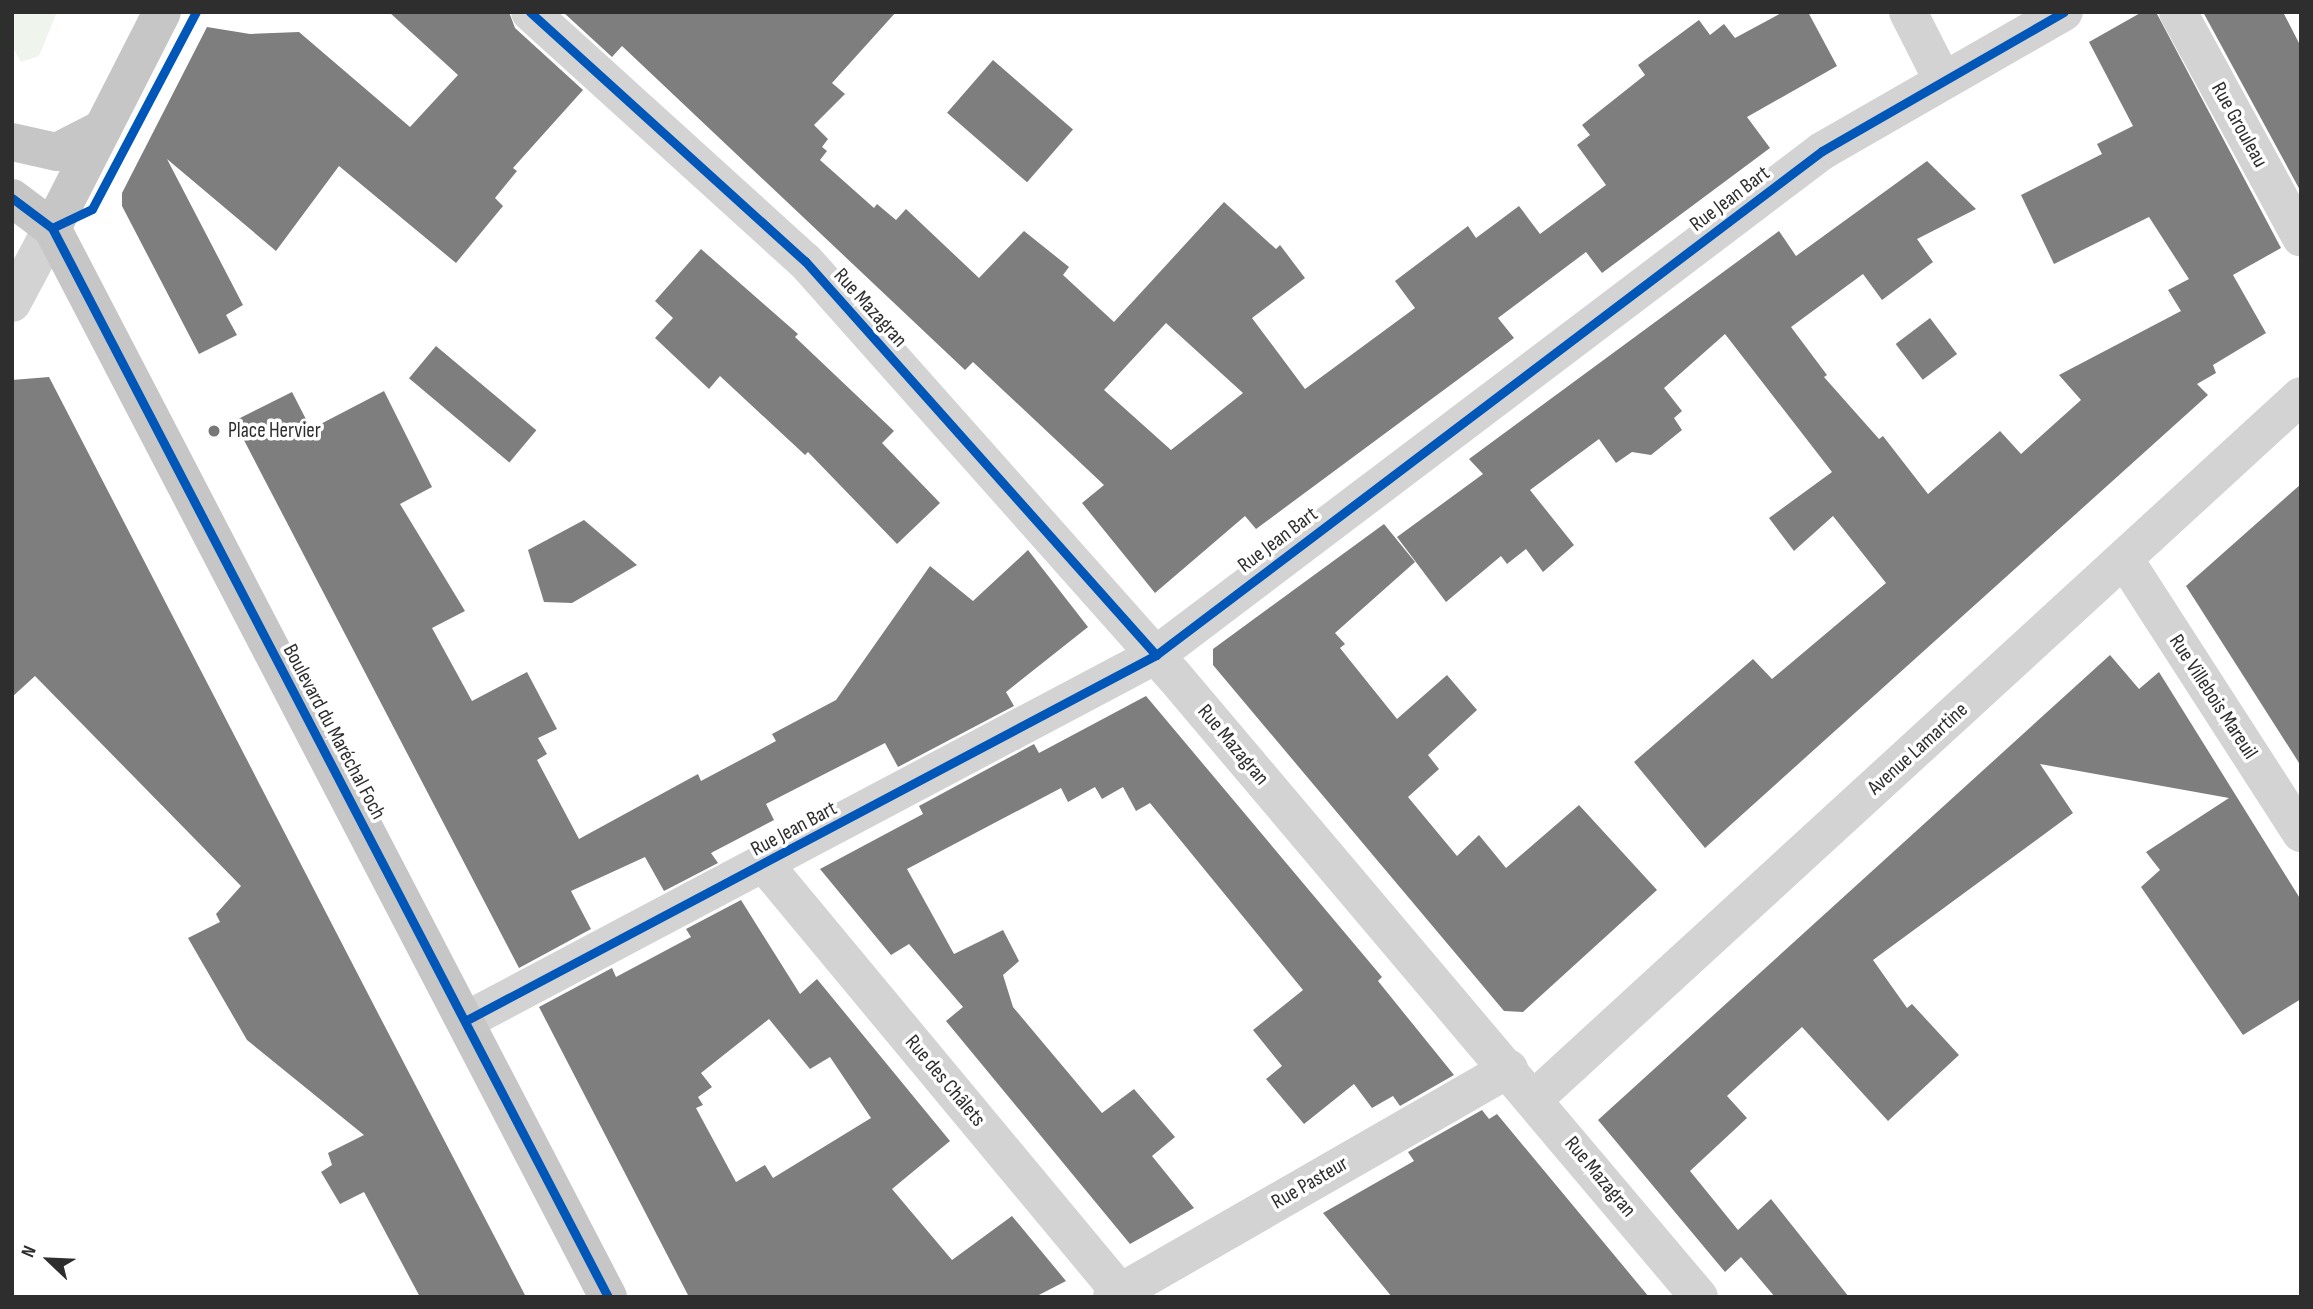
<!DOCTYPE html>
<html>
<head>
<meta charset="utf-8">
<style>
  body { margin:0 }
  #map { position:relative; width:2313px; height:1309px; overflow:hidden; background:#fff; font-family:"Sofia Sans Condensed",sans-serif }
  div>[style] { position:absolute }
  .green>* { inset:0; background:#eff4ec }
  .building>* { inset:0; background:#7e7e7e; transform-origin:0 0 }
  .street>* { height:38px; margin:-19px; padding:0 19px; transform-origin:19px; border-radius:19px; background:#d3d3d3 }
  .primary>* { height:38px; margin:-19px; padding:0 19px; transform-origin:19px; border-radius:19px; background:#c6c6c6 }
  .cycleway>* { height:9px; margin:-4.5px; padding:0 4.5px; transform-origin:4.5px; border-radius:4.5px; background:#0057b8 }
  .dots>* { width:19px; height:19px; translate:-50% -50%; box-sizing:border-box; border:4px solid #fff; border-radius:50% }
  span { translate:-50% -50%; white-space:nowrap; text-align:center; line-height:1.15; -webkit-text-stroke:7px #fff; paint-order:stroke }
  .street-label { font-size:21px; color:#2e2e2e }
  .poi-label { font-size:21px; color:#2e2e2e }
  .left { translate:0 -50%; text-align:left }
  .frame { position:absolute; inset:0; border:14px solid #2e2e2e; pointer-events:none }
  .north { position:absolute; left:14px; top:1225px; width:70px; height:70px; -webkit-text-stroke:5px #fff; paint-order:stroke; rotate:293deg; font-size:19px; font-weight:700; line-height:28px; text-align:center; color:#2e2e2e }
  .north::after { content:''; display:block; margin:auto; width:24px; height:32px; background:#2e2e2e; clip-path:polygon(50% 0,100% 100%,50% 72%,0 100%) }
</style>
</head>
<body>
<div id="map">
  <div class="green">
    <div style="clip-path:polygon(12px 12px,57px 12px,39px 56px,21px 62px,12px 46px)"></div>
  </div>
  <div class="building">
    <div style="clip-path:polygon(389px 12px,509px 12px,515px 28px,583px 90px,513px 168px,517px 171px,495px 198px,503px 206px,456px 263px,339px 166px,276px 251px,167px 159px,243px 305px,226px 315px,237px 335px,199px 354px,122px 206px,122px 193px,207px 27px,250px 34px,299px 32px,410px 127px,458px 75px)"></div>
    <div style="clip-path:polygon(evenodd,563px 12px,896px 12px,832px 83px,845px 94px,814px 125px,828px 139px,822px 147px,827px 151px,820px 160px,874px 208px,877px 204px,896px 220px,906px 209px,979px 278px,1024px 231px,1069px 267px,1063px 275px,1114px 322px,1224px 202px,1276px 249px,1280px 245px,1305px 278px,1252px 318px,1305px 389px,1415px 308px,1395px 281px,1468px 226px,1476px 238px,1519px 206px,1540px 234px,1606px 185px,1577px 145px,1590px 135px,1582px 125px,1645px 75px,1638px 65px,1699px 20px,1710px 35px,1724px 24px,1735px 38px,1783px 12px,1808px 12px,1837px 66px,1747px 117px,1770px 148px,1602px 273px,1586px 252px,1498px 318px,1514px 338px,1256px 529px,1245px 516px,1155px 593px,1082px 503px,1104px 485px,973px 362px,965px 370px,622px 46px,612px 57px,563px 12px,1166px 323px,1243px 393px,1171px 450px,1104px 390px,1166px 323px)"></div>
    <div style="clip-path:polygon(2142px 12px,2156px 12px,2281px 248px,2233px 275px,2266px 333px,2213px 365px,2216px 373px,2197px 384px,2208px 395px,1705px 848px,1634px 762px,1753px 659px,1772px 679px,1886px 583px,1833px 516px,1794px 551px,1769px 518px,1832px 472px,1725px 334px,1664px 388px,1682px 411px,1674px 418px,1682px 430px,1651px 455px,1632px 452px,1616px 463px,1599px 439px,1530px 490px,1574px 545px,1543px 572px,1526px 549px,1507px 564px,1501px 556px,1446px 602px,1397px 537px,1483px 474px,1469px 459px,1779px 231px,1796px 256px,1927px 161px,1976px 209px,1917px 239px,1933px 262px,1882px 300px,1863px 274px,1791px 327px,1827px 375px,1824px 377px,1879px 439px,1883px 436px,1928px 494px,2000px 431px,2021px 454px,2081px 400px,2059px 375px,2181px 311px,2168px 290px,2189px 279px,2149px 217px,2054px 264px,2021px 195px,2102px 154px,2097px 144px,2133px 126px,2089px 42px)"></div>
    <div style="clip-path:polygon(2203px 12px,2283px 12px,2301px 47px,2301px 192px)"></div>
    <div style="left:993px;top:60px;width:106px;height:70px;rotate:41deg"></div>
    <div style="clip-path:polygon(701px 249px,798px 334px,795px 337px,894px 431px,882px 443px,940px 503px,897px 544px,808px 452px,805px 455px,720px 376px,709px 389px,655px 338px,673px 318px,655px 301px)"></div>
    <div style="left:1930px;top:318px;width:45px;height:43px;rotate:53deg"></div>
    <div style="left:436px;top:346px;width:131px;height:42px;rotate:40deg"></div>
    <div style="clip-path:polygon(49px 377px,381px 1019px,526px 1297px,420px 1297px,364px 1192px,340px 1204px,321px 1172px,332px 1165px,328px 1153px,364px 1135px,247px 1040px,188px 938px,220px 922px,216px 914px,241px 886px,35px 676px,12px 697px,12px 380px)"></div>
    <div style="clip-path:polygon(384px 391px,432px 487px,400px 504px,465px 611px,432px 628px,472px 701px,527px 672px,557px 729px,538px 738px,547px 754px,537px 760px,579px 839px,698px 774px,701px 781px,776px 741px,772px 734px,836px 700px,930px 566px,973px 601px,1028px 550px,1088px 627px,1006px 692px,1014px 706px,898px 767px,885px 743px,766px 804px,774px 820px,711px 853px,718px 863px,664px 891px,645px 857px,571px 891px,591px 929px,519px 968px,234px 421px,292px 392px,311px 429px)"></div>
    <div style="clip-path:polygon(2301px 484px,2301px 766px,2186px 586px)"></div>
    <div style="clip-path:polygon(584px 520px,637px 565px,572px 603px,544px 602px,528px 550px)"></div>
    <div style="clip-path:polygon(1384px 524px,1415px 562px,1335px 633px,1345px 644px,1340px 648px,1397px 719px,1447px 675px,1477px 710px,1428px 755px,1439px 769px,1408px 797px,1457px 856px,1479px 835px,1506px 868px,1579px 805px,1657px 890px,1523px 1012px,1504px 1011px,1213px 665px,1213px 649px)"></div>
    <div style="clip-path:polygon(2110px 655px,2139px 689px,2159px 672px,2301px 900px,2301px 999px,2243px 1035px,2141px 887px,2160px 870px,2146px 852px,2229px 798px,2040px 764px,2073px 813px,1873px 960px,1907px 1008px,1912px 1004px,1959px 1055px,1888px 1121px,1802px 1027px,1727px 1096px,1747px 1118px,1690px 1171px,1738px 1230px,1771px 1199px,1849px 1297px,1775px 1297px,1741px 1257px,1725px 1272px,1598px 1120px)"></div>
    <div style="clip-path:polygon(1146px 696px,1382px 977px,1378px 981px,1454px 1075px,1400px 1106px,1393px 1096px,1372px 1108px,1354px 1084px,1304px 1124px,1266px 1079px,1282px 1066px,1253px 1030px,1303px 990px,1150px 803px,1136px 811px,1123px 787px,1102px 799px,1095px 787px,1068px 802px,1061px 788px,907px 869px,954px 954px,1003px 930px,1019px 961px,1003px 975px,1013px 1007px,1102px 1113px,1134px 1089px,1175px 1137px,1152px 1156px,1194px 1208px,1130px 1244px,946px 1021px,963px 1007px,909px 944px,891px 955px,820px 869px,923px 814px,919px 806px,1034px 744px,1039px 753px)"></div>
    <div style="clip-path:polygon(evenodd,741px 900px,800px 994px,817px 979px,950px 1141px,892px 1189px,952px 1260px,1012px 1216px,1066px 1281px,1035px 1297px,689px 1297px,539px 1007px,612px 968px,616px 977px,691px 937px,686px 929px,741px 900px,769px 1019px,810px 1069px,830px 1057px,871px 1118px,773px 1178px,765px 1165px,736px 1182px,696px 1108px,703px 1105px,698px 1097px,712px 1087px,701px 1073px,769px 1019px)"></div>
    <div style="clip-path:polygon(1482px 1110px,1489px 1119px,1497px 1114px,1649px 1297px,1392px 1297px,1323px 1213px,1414px 1161px,1408px 1152px)"></div>
  </div>
  <div class="street">
    <div style="left:530px;top:12px;width:371px;rotate:42.2deg"></div>
    <div style="left:805px;top:261px;width:555px;rotate:48.36deg"></div>
    <div style="left:1174px;top:676px;width:813px;rotate:49.79deg"></div>
    <div style="left:1908px;top:12px;width:75px;rotate:63.1deg"></div>
    <div style="left:2178px;top:12px;width:257px;rotate:61.4deg"></div>
    <div style="left:12px;top:303px;width:85px;rotate:-61.9deg"></div>
    <div style="left:2125px;top:560px;width:325px;rotate:57.2deg"></div>
    <div style="left:765px;top:865px;width:562px;rotate:50.27deg"></div>
    <div style="left:465px;top:1021px;width:782px;rotate:-27.91deg"></div>
    <div style="left:1156px;top:655px;width:835px;rotate:-37.12deg"></div>
    <div style="left:1822px;top:151px;width:279px;rotate:-29.9deg"></div>
    <div style="left:1534px;top:1099px;width:1040px;rotate:-42.51deg"></div>
    <div style="left:1112px;top:1297px;width:458px;rotate:-29.9deg"></div>
  </div>
  <div class="primary">
    <div style="left:12px;top:142px;width:46px;rotate:12.5deg"></div>
    <div style="left:57px;top:152px;width:51px;rotate:-27.1deg"></div>
    <div style="left:12px;top:198px;width:50px;rotate:36.9deg"></div>
    <div style="left:52px;top:228px;width:1205px;rotate:62.52deg"></div>
    <div style="left:52px;top:228px;width:242px;rotate:-63deg"></div>
  </div>
  <div class="cycleway">
    <div style="left:530px;top:12px;width:371px;rotate:42.2deg"></div>
    <div style="left:805px;top:261px;width:528px;rotate:48.3deg"></div>
    <div style="left:12px;top:198px;width:50px;rotate:36.9deg"></div>
    <div style="left:52px;top:228px;width:1205px;rotate:62.52deg"></div>
    <div style="left:52px;top:228px;width:44px;rotate:-25.4deg"></div>
    <div style="left:92px;top:209px;width:223px;rotate:-62.2deg"></div>
    <div style="left:465px;top:1021px;width:782px;rotate:-27.91deg"></div>
    <div style="left:1156px;top:655px;width:835px;rotate:-37.12deg"></div>
    <div style="left:1822px;top:151px;width:279px;rotate:-29.9deg"></div>
  </div>
  <div class="dots">
    <div style="left:214px;top:431px;background:#777"></div>
  </div>
  <div class="street-label">
    <span style="left:2239px;top:125px;rotate:61deg">Rue Grouleau</span>
    <span style="left:1730px;top:199px;rotate:-37deg">Rue Jean Bart</span>
    <span style="left:870px;top:308px;rotate:48deg">Rue Mazagran</span>
    <span style="left:1278px;top:540px;rotate:-37deg">Rue Jean Bart</span>
    <span style="left:2213px;top:697px;rotate:57deg">Rue Villebois Mareuil</span>
    <span style="left:334px;top:732px;rotate:62deg">Boulevard du Maréchal Foch</span>
    <span style="left:1233px;top:745px;rotate:50deg">Rue Mazagran</span>
    <span style="left:1918px;top:749px;rotate:-42deg">Avenue Lamartine</span>
    <span style="left:794px;top:829px;rotate:-28deg">Rue Jean Bart</span>
    <span style="left:945px;top:1081px;rotate:50deg">Rue des Châlets</span>
    <span style="left:1600px;top:1177px;rotate:50deg">Rue Mazagran</span>
    <span style="left:1310px;top:1183px;rotate:-30deg">Rue Pasteur</span>
  </div>
  <div class="poi-label">
    <span class="left" style="left:228px;top:431px">Place Hervier</span>
  </div>
  <div class="frame"></div>
  <div class="north">N</div>
</div>
</body>
</html>
